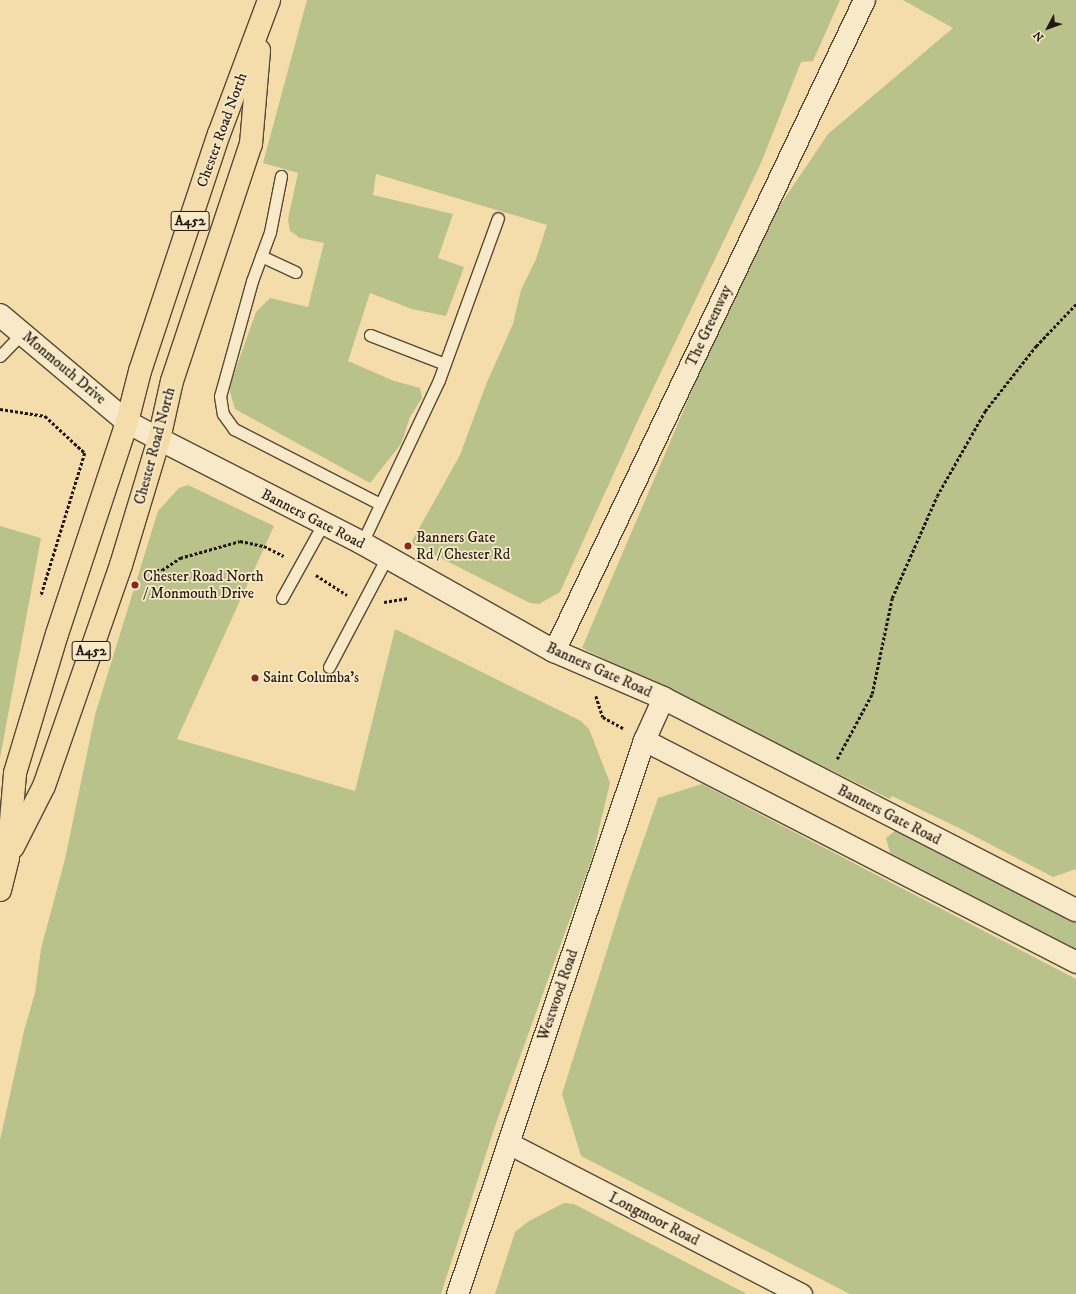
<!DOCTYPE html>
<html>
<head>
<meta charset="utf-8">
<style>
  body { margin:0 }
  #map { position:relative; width:1076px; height:1294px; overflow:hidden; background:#f4ddab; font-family:"IM FELL DW Pica",serif }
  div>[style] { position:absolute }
  .green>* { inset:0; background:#b9c28b }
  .path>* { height:2.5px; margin-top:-1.25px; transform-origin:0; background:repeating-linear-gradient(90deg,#221810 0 3px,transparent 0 5px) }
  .roads { filter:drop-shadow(1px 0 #564937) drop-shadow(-1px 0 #564937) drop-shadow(0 1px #564937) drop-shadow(0 -1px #564937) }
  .service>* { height:11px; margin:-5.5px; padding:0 5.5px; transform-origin:5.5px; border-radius:5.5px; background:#f8e9c8 }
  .minor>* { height:21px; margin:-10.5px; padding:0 10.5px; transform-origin:10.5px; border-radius:10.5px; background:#f8e9c8 }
  .tertiary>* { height:22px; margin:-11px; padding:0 11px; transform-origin:11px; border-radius:11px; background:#f8e9c8 }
  .trunk>* { height:22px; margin:-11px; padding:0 11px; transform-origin:11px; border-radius:11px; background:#f4ddab }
  .dots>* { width:11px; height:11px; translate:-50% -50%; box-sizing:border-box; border:2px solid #f8e9c8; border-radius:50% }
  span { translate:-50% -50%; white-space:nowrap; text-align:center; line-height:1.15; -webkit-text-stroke:3.5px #f8e9c8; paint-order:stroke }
  .shield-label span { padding:1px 3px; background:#f8e9c8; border:1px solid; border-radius:3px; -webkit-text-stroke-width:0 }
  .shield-label { font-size:14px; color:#221810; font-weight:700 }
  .street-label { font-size:15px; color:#221810 }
  .poi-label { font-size:15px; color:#221810 }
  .left { translate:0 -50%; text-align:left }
  .north { position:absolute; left:1028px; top:8px; width:40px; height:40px; -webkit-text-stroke:3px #f8e9c8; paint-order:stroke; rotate:229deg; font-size:11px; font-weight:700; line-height:16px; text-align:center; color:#221810 }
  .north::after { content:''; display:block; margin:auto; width:14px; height:18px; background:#221810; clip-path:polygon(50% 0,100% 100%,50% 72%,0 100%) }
</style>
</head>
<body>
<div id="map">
  <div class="green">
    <div style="clip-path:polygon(307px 0,840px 0,813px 61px,801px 62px,761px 163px,639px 418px,560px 592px,539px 604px,530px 603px,411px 543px,460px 455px,487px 382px,513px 324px,521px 290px,536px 259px,547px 225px,376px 174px,373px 195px,453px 214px,438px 258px,464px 267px,446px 316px,412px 309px,370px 293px,348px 361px,394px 381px,420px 388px,422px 398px,410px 417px,401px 444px,370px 483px,235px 409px,229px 388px,256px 312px,270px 298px,308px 307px,324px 243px,300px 238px,290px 231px,288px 219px,298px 173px,263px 163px)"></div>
    <div style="clip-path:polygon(903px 0,1076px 0,1076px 869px,1053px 877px,957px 827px,892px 796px,890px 799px,582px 648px,756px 241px,828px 134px,953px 28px)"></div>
    <div style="clip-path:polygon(188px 485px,274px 526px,177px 739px,355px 791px,395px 629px,581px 721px,589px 729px,610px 783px,592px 858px,495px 1126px,441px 1294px,0 1294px,0 1140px,24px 1031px,35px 993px,41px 949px,65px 859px,95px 715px,158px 511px,179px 488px)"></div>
    <div style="clip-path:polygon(0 526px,41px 538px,0 758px)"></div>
    <div style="clip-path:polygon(702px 784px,1076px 979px,1076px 1294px,850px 1294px,581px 1156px,562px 1094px,625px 893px,658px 798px)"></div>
    <div style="clip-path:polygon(897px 829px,1076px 923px,1076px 949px,890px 853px,886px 838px)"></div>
    <div style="clip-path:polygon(564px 1203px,574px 1204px,747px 1294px,495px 1294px,515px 1232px,529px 1221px)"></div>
  </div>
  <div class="path">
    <div style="left:0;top:409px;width:46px;rotate:8.8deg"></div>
    <div style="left:45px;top:416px;width:54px;rotate:42.8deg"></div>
    <div style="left:85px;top:453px;width:150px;rotate:107.1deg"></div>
    <div style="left:146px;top:570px;width:16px"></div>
    <div style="left:162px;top:570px;width:22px;rotate:-34deg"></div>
    <div style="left:180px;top:558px;width:62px;rotate:-15.8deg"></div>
    <div style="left:240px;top:541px;width:25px;rotate:12deg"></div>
    <div style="left:264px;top:546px;width:22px;rotate:27deg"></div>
    <div style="left:316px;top:575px;width:37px;rotate:33deg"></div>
    <div style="left:384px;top:602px;width:25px;rotate:-9deg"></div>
    <div style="left:596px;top:696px;width:22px;rotate:72deg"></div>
    <div style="left:603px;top:717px;width:23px;rotate:29deg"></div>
    <div style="left:837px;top:759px;width:74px;rotate:-61.7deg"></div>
    <div style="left:872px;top:694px;width:98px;rotate:-78.2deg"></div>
    <div style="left:892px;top:598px;width:111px;rotate:-66.2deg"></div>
    <div style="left:937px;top:496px;width:98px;rotate:-60.5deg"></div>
    <div style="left:985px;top:411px;width:83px;rotate:-51.9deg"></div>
    <div style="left:1036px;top:346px;width:58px;rotate:-46.4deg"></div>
  </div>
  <div class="roads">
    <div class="service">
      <div style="left:281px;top:176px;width:57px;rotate:101.1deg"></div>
      <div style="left:270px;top:232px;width:52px;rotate:110.2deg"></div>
      <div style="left:252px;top:281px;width:119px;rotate:105.5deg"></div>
      <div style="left:220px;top:396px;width:18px;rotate:81deg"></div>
      <div style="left:223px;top:414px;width:19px;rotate:54deg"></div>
      <div style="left:234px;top:429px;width:164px;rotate:27.2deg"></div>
      <div style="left:261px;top:256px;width:38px;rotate:25deg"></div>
      <div style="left:370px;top:335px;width:80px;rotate:21.1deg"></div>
      <div style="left:0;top:356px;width:32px;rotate:-46deg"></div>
      <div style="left:362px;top:543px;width:180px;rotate:-64.7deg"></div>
      <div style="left:439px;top:380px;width:172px;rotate:-70deg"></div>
      <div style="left:282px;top:598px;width:85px;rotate:-61deg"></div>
      <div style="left:329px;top:667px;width:124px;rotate:-62.2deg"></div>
    </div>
    <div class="minor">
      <div style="left:554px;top:651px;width:721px;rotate:-64.54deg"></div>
      <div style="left:644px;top:740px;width:486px;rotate:27.2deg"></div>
      <div style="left:508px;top:1143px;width:330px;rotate:27.3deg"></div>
      <div style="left:457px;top:1294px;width:585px;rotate:-71.35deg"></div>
      <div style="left:644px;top:740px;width:46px;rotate:-65.7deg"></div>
    </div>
    <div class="tertiary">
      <div style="left:0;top:315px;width:166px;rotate:40.1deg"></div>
      <div style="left:127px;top:422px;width:36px;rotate:28deg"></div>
      <div style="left:159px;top:439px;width:228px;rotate:27.1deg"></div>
      <div style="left:362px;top:543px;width:220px;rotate:29.4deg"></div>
      <div style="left:554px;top:651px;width:119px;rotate:23.3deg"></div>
      <div style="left:663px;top:698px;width:464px;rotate:27.2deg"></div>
    </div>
    <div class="trunk">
      <div style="left:13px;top:847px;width:68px;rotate:-63.1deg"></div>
      <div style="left:44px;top:786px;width:234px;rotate:-70.8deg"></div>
      <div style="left:121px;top:565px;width:132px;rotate:-73.2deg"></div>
      <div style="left:159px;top:439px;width:59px;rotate:-77.4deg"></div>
      <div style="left:172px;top:381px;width:250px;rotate:-71.6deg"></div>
      <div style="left:251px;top:144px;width:94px;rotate:-85.1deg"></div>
      <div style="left:0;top:890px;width:34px;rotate:-76deg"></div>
      <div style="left:8px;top:857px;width:84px;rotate:-85.2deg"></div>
      <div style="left:15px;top:773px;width:145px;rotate:-73.2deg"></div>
      <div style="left:57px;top:634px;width:223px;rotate:-71.7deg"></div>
      <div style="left:127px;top:422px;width:53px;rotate:-75.7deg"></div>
      <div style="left:140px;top:371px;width:250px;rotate:-71.6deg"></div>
      <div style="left:219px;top:134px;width:143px;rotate:-69.5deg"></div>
    </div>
  </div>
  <div class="dots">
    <div style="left:408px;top:546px;background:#8f2418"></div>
    <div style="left:135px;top:585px;background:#8f2418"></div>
    <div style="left:255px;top:678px;background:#8f2418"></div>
  </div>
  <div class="shield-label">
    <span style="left:190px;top:221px">A452</span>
    <span style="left:91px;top:651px">A452</span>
  </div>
  <div class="street-label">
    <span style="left:222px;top:130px;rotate:-70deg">Chester Road North</span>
    <span style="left:709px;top:326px;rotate:-65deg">The Greenway</span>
    <span style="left:64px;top:368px;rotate:40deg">Monmouth Drive</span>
    <span style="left:155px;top:446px;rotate:-75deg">Chester Road North</span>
    <span style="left:313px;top:519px;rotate:27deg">Banners Gate Road</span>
    <span style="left:599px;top:670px;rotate:24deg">Banners Gate Road</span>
    <span style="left:889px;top:815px;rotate:27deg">Banners Gate Road</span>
    <span style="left:558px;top:995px;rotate:-71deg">Westwood Road</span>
    <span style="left:654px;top:1219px;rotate:27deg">Longmoor Road</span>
  </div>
  <div class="poi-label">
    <span class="left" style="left:416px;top:546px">Banners Gate<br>Rd / Chester Rd</span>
    <span class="left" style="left:143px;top:585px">Chester Road North<br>/ Monmouth Drive</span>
    <span class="left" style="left:263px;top:678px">Saint Columba's</span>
  </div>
  <div class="north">N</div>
</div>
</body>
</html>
